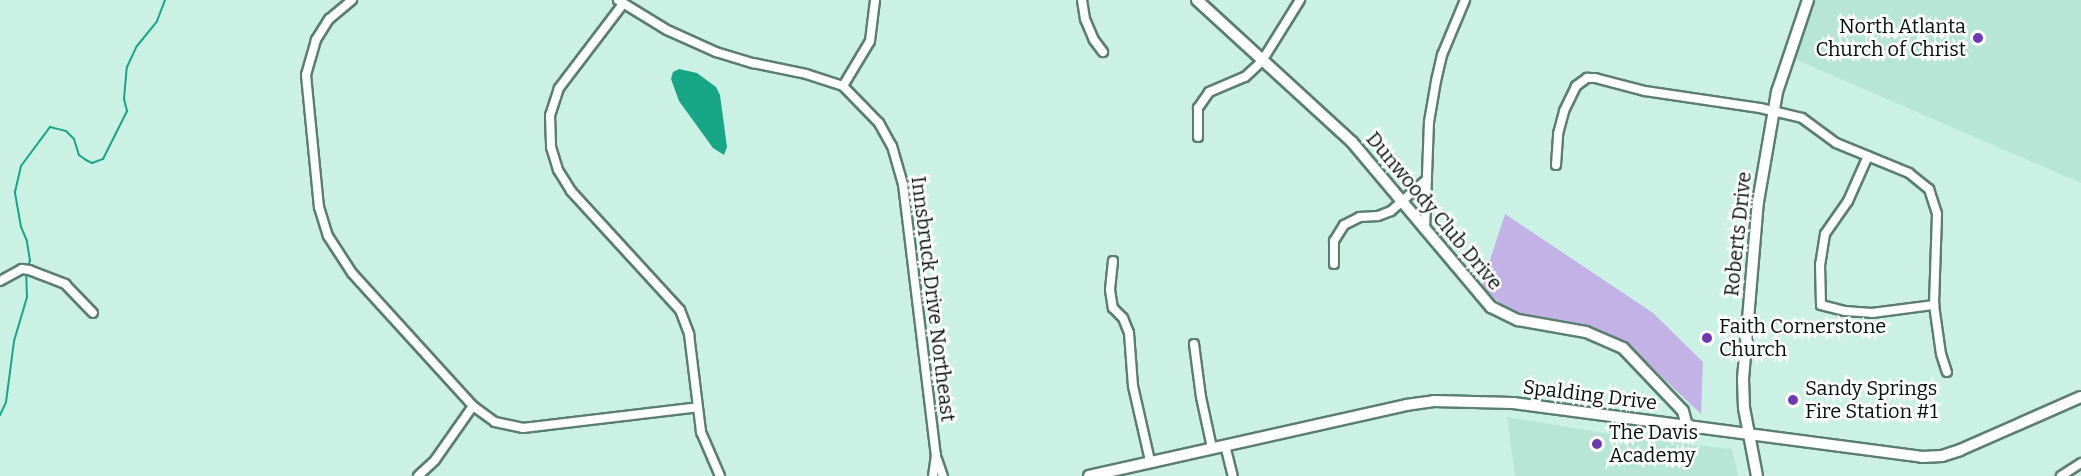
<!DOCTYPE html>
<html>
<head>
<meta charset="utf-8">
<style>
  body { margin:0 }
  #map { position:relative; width:2081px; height:476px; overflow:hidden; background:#caf1e3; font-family:Bitter,serif }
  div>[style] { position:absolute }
  .built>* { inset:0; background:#b7e6d6 }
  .green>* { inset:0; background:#c3b2e6 }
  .water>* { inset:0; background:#17a686 }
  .stream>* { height:2px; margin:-1px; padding:0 1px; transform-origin:1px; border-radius:1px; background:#17a686 }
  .roads { filter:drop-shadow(2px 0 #5b7e72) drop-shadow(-2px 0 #5b7e72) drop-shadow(0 2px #5b7e72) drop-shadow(0 -2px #5b7e72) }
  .minor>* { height:8px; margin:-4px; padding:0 4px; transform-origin:4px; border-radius:4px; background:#fff }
  .tertiary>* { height:10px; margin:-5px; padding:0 5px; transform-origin:5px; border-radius:5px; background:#fff }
  .dots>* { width:16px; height:16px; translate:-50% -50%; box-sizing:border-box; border:3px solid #fff; border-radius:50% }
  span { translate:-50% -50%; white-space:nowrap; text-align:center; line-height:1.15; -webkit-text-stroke:5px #fff; paint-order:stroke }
  .poi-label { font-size:20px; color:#04100c }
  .right { translate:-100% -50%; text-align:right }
  .left { translate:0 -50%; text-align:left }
  .street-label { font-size:20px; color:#04100c }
</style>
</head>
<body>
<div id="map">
  <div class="built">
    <div style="clip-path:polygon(1800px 0,2081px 0,2081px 183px,1790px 57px)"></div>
    <div style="clip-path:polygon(1507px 417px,1633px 438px,1732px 449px,1738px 476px,1515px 476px)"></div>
  </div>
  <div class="green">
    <div style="clip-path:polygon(1505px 214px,1653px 313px,1703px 362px,1701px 414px,1623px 340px,1591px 328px,1529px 318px,1512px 312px,1481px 288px)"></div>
  </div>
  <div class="water">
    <div style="clip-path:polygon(679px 69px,697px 73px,716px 87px,720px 95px,727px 147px,724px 155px,713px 148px,679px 101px,671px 79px,673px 72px)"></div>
  </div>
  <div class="stream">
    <div style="left:27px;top:268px;width:8px;rotate:-67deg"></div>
    <div style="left:30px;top:261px;width:20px;rotate:-99deg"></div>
    <div style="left:27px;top:241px;width:15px;rotate:-113deg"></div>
    <div style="left:21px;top:227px;width:36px;rotate:-100deg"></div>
    <div style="left:15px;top:192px;width:27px;rotate:-77deg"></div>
    <div style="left:21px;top:166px;width:49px;rotate:-53.4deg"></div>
    <div style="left:50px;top:127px;width:16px;rotate:14deg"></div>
    <div style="left:66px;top:131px;width:11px;rotate:45deg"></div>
    <div style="left:74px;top:139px;width:17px;rotate:73deg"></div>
    <div style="left:79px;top:155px;width:9px;rotate:36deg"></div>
    <div style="left:86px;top:160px;width:7px;rotate:27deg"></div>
    <div style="left:92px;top:163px;width:12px;rotate:-20deg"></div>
    <div style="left:103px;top:159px;width:54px;rotate:-63.4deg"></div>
    <div style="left:127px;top:111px;width:12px;rotate:-104deg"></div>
    <div style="left:124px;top:99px;width:32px;rotate:-85deg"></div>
    <div style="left:127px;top:67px;width:23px;rotate:-65deg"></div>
    <div style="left:137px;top:46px;width:32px;rotate:-51deg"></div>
    <div style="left:157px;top:21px;width:22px;rotate:-69deg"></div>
    <div style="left:0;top:415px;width:14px;rotate:-65deg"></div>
    <div style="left:6px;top:402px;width:62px;rotate:-82.5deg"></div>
    <div style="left:14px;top:341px;width:46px;rotate:-73.5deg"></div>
    <div style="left:27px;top:297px;width:24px;rotate:-92deg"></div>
  </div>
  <div class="roads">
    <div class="minor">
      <div style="left:352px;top:0;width:30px;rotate:140deg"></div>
      <div style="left:329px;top:19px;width:25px;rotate:122deg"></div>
      <div style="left:316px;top:40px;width:36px;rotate:106deg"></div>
      <div style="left:306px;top:75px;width:133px;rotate:84.4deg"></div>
      <div style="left:319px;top:207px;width:30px;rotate:73deg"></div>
      <div style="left:328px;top:236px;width:44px;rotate:57deg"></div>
      <div style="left:352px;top:273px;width:180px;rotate:47.7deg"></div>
      <div style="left:473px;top:406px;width:27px;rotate:36deg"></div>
      <div style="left:495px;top:422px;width:29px;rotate:12deg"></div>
      <div style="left:523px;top:428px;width:176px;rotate:-6.8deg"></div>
      <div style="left:618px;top:0;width:57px;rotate:31.5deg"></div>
      <div style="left:667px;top:30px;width:54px;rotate:24.2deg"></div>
      <div style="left:716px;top:52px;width:39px;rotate:17deg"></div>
      <div style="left:753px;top:63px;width:54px;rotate:11.7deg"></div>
      <div style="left:806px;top:74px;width:39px;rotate:18deg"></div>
      <div style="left:843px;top:86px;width:52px;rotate:45.8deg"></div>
      <div style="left:879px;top:123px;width:26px;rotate:61deg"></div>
      <div style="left:892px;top:146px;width:40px;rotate:74deg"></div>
      <div style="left:903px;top:184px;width:273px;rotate:83.1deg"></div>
      <div style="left:936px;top:455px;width:21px;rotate:98deg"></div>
      <div style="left:1082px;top:0;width:19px;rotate:81deg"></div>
      <div style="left:1085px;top:19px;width:23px;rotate:67deg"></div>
      <div style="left:1094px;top:40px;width:15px;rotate:53deg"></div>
      <div style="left:623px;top:4px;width:106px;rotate:127.3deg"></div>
      <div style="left:559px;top:88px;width:29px;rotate:108deg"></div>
      <div style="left:550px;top:116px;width:31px;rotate:88deg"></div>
      <div style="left:551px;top:147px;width:24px;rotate:73deg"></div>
      <div style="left:558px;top:170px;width:25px;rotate:58deg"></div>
      <div style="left:571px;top:191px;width:161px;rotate:47.5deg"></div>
      <div style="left:680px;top:310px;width:26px;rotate:69deg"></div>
      <div style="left:689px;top:334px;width:99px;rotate:83deg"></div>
      <div style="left:701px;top:432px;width:48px;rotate:66.6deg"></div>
      <div style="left:843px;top:86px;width:52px;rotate:-59deg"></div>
      <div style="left:870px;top:41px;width:41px;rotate:-83deg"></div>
      <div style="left:1198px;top:137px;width:29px;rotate:-90deg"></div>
      <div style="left:1198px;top:108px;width:19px;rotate:-55deg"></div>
      <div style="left:1209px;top:92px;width:39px;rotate:-23deg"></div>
      <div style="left:1245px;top:77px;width:23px;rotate:-43deg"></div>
      <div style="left:1262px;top:61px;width:72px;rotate:-58.1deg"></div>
      <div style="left:1868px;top:156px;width:49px;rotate:114deg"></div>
      <div style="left:1848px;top:201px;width:40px;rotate:124.9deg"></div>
      <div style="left:1825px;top:234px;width:30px;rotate:99deg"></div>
      <div style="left:1820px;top:264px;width:41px;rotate:88.6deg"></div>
      <div style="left:1821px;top:305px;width:25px;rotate:14deg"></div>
      <div style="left:1845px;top:311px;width:27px;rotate:4deg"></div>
      <div style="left:1872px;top:313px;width:63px;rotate:-7.4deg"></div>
      <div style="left:1556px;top:165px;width:31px;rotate:-86deg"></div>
      <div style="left:1558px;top:134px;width:24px;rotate:-75deg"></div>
      <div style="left:1564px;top:111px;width:28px;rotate:-64deg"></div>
      <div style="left:1576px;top:86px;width:14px;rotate:-36deg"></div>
      <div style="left:1587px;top:78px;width:8px"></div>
      <div style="left:1595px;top:78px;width:52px;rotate:14.6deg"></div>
      <div style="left:1645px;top:91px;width:116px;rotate:8.4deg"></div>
      <div style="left:1760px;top:108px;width:43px;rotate:13.4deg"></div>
      <div style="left:1802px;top:118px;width:42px;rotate:36.3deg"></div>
      <div style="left:1836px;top:143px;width:79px;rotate:22.3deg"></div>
      <div style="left:1909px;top:173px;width:26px;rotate:39deg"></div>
      <div style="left:1929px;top:189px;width:26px;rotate:72deg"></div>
      <div style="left:1937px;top:214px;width:91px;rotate:91.9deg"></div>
      <div style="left:1934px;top:305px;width:49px;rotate:81.9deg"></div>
      <div style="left:1941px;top:354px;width:19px;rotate:72deg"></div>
      <div style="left:1425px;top:230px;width:108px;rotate:-87.9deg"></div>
      <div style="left:1429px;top:122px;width:42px;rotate:-80.3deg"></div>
      <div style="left:1436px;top:81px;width:27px;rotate:-77deg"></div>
      <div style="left:1442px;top:55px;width:60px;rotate:-67.3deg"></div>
      <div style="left:1113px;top:261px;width:29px;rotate:96deg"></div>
      <div style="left:1110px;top:290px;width:18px;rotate:81deg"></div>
      <div style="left:1113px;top:308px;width:14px;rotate:45deg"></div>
      <div style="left:1123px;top:318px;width:16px;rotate:68deg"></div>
      <div style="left:1129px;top:333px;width:53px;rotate:85.7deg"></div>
      <div style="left:1133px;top:386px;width:77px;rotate:77.2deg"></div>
      <div style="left:1334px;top:264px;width:23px;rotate:-90deg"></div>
      <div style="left:1334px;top:241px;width:19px;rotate:-58deg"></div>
      <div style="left:1344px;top:225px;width:18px;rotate:-27deg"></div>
      <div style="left:1360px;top:217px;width:18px;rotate:-3deg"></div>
      <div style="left:1378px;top:216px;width:14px;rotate:-21deg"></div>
      <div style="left:1391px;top:211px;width:48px;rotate:-41.6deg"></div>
      <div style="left:0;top:281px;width:25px;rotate:-29deg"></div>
      <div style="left:22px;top:269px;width:7px;rotate:8deg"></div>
      <div style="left:29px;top:270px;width:39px;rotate:21deg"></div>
      <div style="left:65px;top:284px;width:40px;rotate:46deg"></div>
      <div style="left:1194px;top:344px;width:53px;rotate:82.5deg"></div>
      <div style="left:1201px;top:397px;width:52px;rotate:77.8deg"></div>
      <div style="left:1225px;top:445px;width:32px;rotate:76deg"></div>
      <div style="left:937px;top:459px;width:18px;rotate:71deg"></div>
      <div style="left:418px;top:476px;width:23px;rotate:-43deg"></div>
      <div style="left:435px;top:460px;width:66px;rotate:-54.9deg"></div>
      <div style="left:2061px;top:476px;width:24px;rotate:-33deg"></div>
    </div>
    <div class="tertiary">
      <div style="left:1197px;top:0;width:210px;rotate:42.5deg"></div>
      <div style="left:1352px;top:142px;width:216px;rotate:49.9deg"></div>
      <div style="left:1491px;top:307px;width:30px;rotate:26deg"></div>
      <div style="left:1518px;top:320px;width:69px;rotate:10deg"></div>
      <div style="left:1586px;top:332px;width:40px;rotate:23.4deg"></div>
      <div style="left:1623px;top:348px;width:87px;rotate:46.4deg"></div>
      <div style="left:1683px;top:411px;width:16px;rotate:75deg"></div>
      <div style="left:1089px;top:476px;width:325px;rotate:-12.6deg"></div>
      <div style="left:1406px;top:405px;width:28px;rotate:-8deg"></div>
      <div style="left:1434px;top:401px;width:79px;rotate:1.5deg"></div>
      <div style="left:1513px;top:403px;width:413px;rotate:7.5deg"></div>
      <div style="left:1922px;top:457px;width:20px;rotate:-3deg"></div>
      <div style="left:1942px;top:456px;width:19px;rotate:-18deg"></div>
      <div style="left:1960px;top:450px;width:132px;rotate:-23.7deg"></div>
      <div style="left:1757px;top:476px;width:69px;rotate:-100.8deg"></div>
      <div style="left:1744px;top:408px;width:29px;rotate:-92deg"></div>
      <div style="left:1743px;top:379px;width:178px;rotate:-85.2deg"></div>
      <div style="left:1758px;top:202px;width:112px;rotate:-80.2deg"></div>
      <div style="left:1777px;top:92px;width:97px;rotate:-71.4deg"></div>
    </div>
  </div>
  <div class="dots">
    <div style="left:1978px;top:38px;background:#6d3ab1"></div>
    <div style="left:1707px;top:338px;background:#6d3ab1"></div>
    <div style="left:1793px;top:400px;background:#6d3ab1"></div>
    <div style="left:1597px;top:444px;background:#6d3ab1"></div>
  </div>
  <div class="poi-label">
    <span class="right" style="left:1966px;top:38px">North Atlanta<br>Church of Christ</span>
    <span class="left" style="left:1719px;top:338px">Faith Cornerstone<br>Church</span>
    <span class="left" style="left:1805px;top:400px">Sandy Springs<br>Fire Station #1</span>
    <span class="left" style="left:1609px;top:444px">The Davis<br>Academy</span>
  </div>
  <div class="street-label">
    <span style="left:1434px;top:211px;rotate:50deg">Dunwoody Club Drive</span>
    <span style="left:1738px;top:234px;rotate:-84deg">Roberts Drive</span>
    <span style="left:933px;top:299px;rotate:83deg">Innsbruck Drive Northeast</span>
    <span style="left:1590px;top:395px;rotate:7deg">Spalding Drive</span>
  </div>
</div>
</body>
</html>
